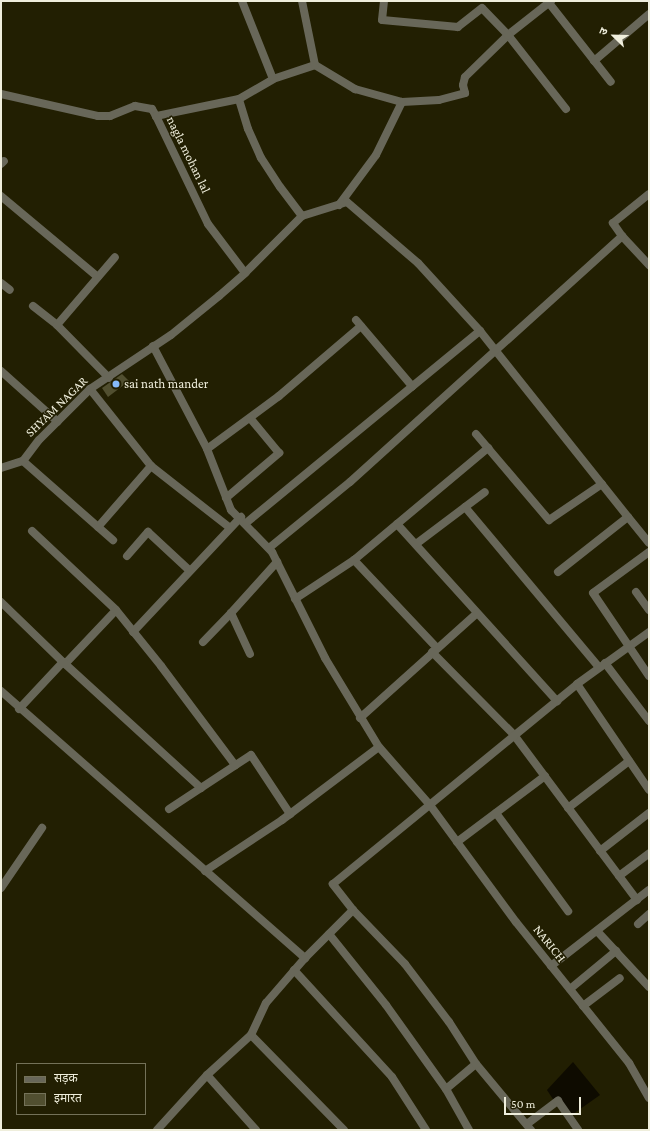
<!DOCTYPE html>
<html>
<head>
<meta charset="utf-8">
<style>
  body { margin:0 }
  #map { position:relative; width:650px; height:1131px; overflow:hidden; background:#221f02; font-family:"Crimson Pro","Noto Sans Devanagari",serif }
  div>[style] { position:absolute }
  .water>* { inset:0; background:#0e0b00 }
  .building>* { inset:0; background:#514f30 }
  .street>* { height:8px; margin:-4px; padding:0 4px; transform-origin:4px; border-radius:4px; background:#686759 }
  .dots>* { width:11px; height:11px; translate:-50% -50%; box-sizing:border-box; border:2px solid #221f02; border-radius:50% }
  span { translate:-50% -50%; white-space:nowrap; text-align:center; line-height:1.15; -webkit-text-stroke:3px #221f02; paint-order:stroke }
  .street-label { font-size:13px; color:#efeedc }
  .poi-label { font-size:13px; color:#efeedc }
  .left { translate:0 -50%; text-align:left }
  .frame { position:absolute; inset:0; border:2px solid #efeedc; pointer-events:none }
  .legend { position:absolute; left:16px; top:1063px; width:130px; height:52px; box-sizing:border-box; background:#221f02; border:1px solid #747259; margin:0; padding:5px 7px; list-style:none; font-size:12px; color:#efeedc }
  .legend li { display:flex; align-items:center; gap:8px; height:20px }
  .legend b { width:20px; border:1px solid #747259 }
  .north { position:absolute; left:594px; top:16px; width:40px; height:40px; -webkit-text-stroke:3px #221f02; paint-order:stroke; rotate:293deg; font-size:11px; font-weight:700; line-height:16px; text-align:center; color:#efeedc }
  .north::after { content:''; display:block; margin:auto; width:14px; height:18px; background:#efeedc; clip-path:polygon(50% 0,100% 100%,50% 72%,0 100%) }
  .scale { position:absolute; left:504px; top:1097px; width:77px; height:18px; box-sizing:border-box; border:2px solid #efeedc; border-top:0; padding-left:5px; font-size:12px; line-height:14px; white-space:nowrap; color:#efeedc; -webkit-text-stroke:3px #221f02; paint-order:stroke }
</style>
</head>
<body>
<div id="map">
  <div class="water">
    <div style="clip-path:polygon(573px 1062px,600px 1095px,566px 1119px,547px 1090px)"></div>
  </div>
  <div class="building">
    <div style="clip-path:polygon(122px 374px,129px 381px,108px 397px,102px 388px)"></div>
  </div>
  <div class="street">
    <div style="left:551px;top:1px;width:55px;rotate:141.7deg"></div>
    <div style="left:508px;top:35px;width:94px;rotate:51.9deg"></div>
    <div style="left:549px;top:3px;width:100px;rotate:51.9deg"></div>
    <div style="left:594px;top:61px;width:72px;rotate:-40.5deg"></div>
    <div style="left:315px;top:65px;width:47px;rotate:31deg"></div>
    <div style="left:355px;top:89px;width:49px;rotate:15.5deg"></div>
    <div style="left:402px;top:102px;width:37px;rotate:-3deg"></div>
    <div style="left:439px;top:100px;width:27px;rotate:-15deg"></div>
    <div style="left:465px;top:93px;width:8px;rotate:-104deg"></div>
    <div style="left:463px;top:85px;width:8px;rotate:-76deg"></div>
    <div style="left:465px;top:77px;width:60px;rotate:-44.3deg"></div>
    <div style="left:508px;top:35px;width:37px;rotate:-134deg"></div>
    <div style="left:482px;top:8px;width:31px;rotate:142deg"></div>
    <div style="left:458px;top:27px;width:76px;rotate:-174.7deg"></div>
    <div style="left:382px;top:20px;width:19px;rotate:-84deg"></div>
    <div style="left:273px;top:79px;width:44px;rotate:-18.4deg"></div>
    <div style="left:315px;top:65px;width:65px;rotate:-101.5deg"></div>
    <div style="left:1px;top:94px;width:99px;rotate:12.8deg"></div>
    <div style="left:98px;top:116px;width:12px"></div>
    <div style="left:110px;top:116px;width:27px;rotate:-22deg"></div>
    <div style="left:135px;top:106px;width:17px;rotate:10deg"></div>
    <div style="left:152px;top:109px;width:8px;rotate:60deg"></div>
    <div style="left:239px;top:99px;width:39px;rotate:-30deg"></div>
    <div style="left:273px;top:79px;width:84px;rotate:-111.7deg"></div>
    <div style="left:1px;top:164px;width:4px;rotate:-45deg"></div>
    <div style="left:1px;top:196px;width:126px;rotate:39.9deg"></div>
    <div style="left:339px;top:205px;width:62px;rotate:-53.5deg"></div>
    <div style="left:376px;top:155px;width:59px;rotate:-63.9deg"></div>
    <div style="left:302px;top:216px;width:47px;rotate:-17.3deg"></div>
    <div style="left:347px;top:202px;width:94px;rotate:40.7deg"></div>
    <div style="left:418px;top:263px;width:92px;rotate:47.6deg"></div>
    <div style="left:480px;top:331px;width:238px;rotate:51.5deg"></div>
    <div style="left:622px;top:236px;width:40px;rotate:47deg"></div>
    <div style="left:1px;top:283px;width:11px;rotate:38deg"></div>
    <div style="left:33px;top:306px;width:31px;rotate:38deg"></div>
    <div style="left:57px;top:325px;width:74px;rotate:45.5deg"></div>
    <div style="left:356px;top:320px;width:87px;rotate:49.7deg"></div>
    <div style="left:57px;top:325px;width:89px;rotate:-49.5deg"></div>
    <div style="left:361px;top:326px;width:108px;rotate:139.5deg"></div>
    <div style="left:279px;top:396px;width:89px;rotate:143.6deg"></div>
    <div style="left:207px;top:449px;width:66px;rotate:68.5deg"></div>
    <div style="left:231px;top:510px;width:59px;rotate:45.7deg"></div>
    <div style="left:272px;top:552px;width:119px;rotate:63.4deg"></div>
    <div style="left:325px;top:658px;width:104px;rotate:58.8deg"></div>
    <div style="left:379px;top:747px;width:77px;rotate:48.7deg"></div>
    <div style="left:430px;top:805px;width:145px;rotate:53.7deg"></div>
    <div style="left:516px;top:922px;width:181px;rotate:51.3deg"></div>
    <div style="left:629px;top:1063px;width:40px;rotate:60.3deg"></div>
    <div style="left:153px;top:346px;width:116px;rotate:62.3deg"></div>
    <div style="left:1px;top:371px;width:76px;rotate:41.8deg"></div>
    <div style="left:90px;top:389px;width:98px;rotate:51.6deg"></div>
    <div style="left:151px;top:466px;width:100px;rotate:38.1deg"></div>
    <div style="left:476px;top:434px;width:113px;rotate:49.7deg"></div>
    <div style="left:549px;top:520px;width:64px;rotate:-34.2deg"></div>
    <div style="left:23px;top:461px;width:120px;rotate:41.3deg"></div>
    <div style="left:1px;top:468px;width:23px;rotate:-18deg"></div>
    <div style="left:23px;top:461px;width:26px;rotate:-53deg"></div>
    <div style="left:39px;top:440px;width:72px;rotate:-45deg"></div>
    <div style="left:90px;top:389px;width:97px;rotate:-33.7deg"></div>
    <div style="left:171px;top:335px;width:62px;rotate:-39.1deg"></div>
    <div style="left:219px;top:296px;width:35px;rotate:-41deg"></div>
    <div style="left:245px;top:273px;width:81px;rotate:-45deg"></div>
    <div style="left:302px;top:216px;width:36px;rotate:-127deg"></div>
    <div style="left:280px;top:187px;width:35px;rotate:-123deg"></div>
    <div style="left:261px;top:158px;width:32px;rotate:-114deg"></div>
    <div style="left:248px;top:129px;width:31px;rotate:-107deg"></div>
    <div style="left:239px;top:99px;width:85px;rotate:168.4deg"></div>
    <div style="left:156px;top:116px;width:120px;rotate:64.3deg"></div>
    <div style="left:208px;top:224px;width:61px;rotate:52.9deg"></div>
    <div style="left:226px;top:498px;width:70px;rotate:-40.3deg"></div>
    <div style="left:279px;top:453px;width:45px;rotate:-129.6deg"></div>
    <div style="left:465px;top:507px;width:209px;rotate:50.1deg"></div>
    <div style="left:246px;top:523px;width:303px;rotate:-39.4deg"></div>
    <div style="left:397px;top:524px;width:239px;rotate:47.9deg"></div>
    <div style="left:98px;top:527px;width:81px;rotate:-49deg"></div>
    <div style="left:32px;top:531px;width:115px;rotate:43.2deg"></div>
    <div style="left:416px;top:544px;width:86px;rotate:-37deg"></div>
    <div style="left:269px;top:548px;width:104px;rotate:-39.2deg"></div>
    <div style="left:350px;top:482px;width:367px;rotate:-42.1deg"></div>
    <div style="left:622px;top:236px;width:16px;rotate:-125deg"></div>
    <div style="left:613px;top:223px;width:46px;rotate:-38.9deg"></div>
    <div style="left:649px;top:552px;width:69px;rotate:143.8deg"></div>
    <div style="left:593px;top:593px;width:100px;rotate:56deg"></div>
    <div style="left:127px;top:556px;width:32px;rotate:-49deg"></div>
    <div style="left:148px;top:532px;width:57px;rotate:42.9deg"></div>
    <div style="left:354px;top:560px;width:121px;rotate:46.7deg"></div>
    <div style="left:558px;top:572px;width:89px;rotate:-38.2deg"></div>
    <div style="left:628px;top:517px;width:33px;rotate:51deg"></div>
    <div style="left:636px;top:592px;width:22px;rotate:54deg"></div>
    <div style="left:295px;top:599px;width:71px;rotate:-33.5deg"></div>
    <div style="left:354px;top:560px;width:175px;rotate:-39.9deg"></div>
    <div style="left:1px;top:602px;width:86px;rotate:44.1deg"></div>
    <div style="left:231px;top:613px;width:69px;rotate:-48deg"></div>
    <div style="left:133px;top:632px;width:158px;rotate:-46.8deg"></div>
    <div style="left:203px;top:642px;width:40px;rotate:-46deg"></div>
    <div style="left:231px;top:613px;width:45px;rotate:65.1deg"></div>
    <div style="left:432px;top:652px;width:117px;rotate:45.3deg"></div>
    <div style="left:514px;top:735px;width:206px;rotate:53.3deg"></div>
    <div style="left:605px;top:663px;width:73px;rotate:52.8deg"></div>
    <div style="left:65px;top:664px;width:74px;rotate:-46.6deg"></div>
    <div style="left:116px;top:610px;width:72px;rotate:51.2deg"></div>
    <div style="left:161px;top:666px;width:124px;rotate:53.2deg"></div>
    <div style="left:577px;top:684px;width:128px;rotate:55.8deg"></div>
    <div style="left:1px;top:691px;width:405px;rotate:41.3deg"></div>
    <div style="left:19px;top:709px;width:64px;rotate:-46.9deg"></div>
    <div style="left:63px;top:662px;width:187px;rotate:42.4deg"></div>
    <div style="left:360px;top:718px;width:157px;rotate:-41.9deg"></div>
    <div style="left:568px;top:808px;width:77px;rotate:-37.6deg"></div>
    <div style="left:169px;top:809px;width:98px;rotate:-33.4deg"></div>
    <div style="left:251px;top:755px;width:71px;rotate:56.5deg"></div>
    <div style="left:496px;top:813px;width:122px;rotate:53.7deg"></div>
    <div style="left:457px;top:842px;width:110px;rotate:-36.9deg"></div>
    <div style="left:600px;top:851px;width:62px;rotate:-37.8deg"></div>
    <div style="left:205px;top:871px;width:92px;rotate:-33.5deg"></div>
    <div style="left:282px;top:820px;width:121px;rotate:-37deg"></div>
    <div style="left:619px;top:876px;width:38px;rotate:-37deg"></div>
    <div style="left:1px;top:888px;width:73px;rotate:-55.7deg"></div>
    <div style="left:638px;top:924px;width:15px;rotate:-42deg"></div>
    <div style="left:597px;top:931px;width:76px;rotate:47.1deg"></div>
    <div style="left:329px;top:934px;width:91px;rotate:51.2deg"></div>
    <div style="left:386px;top:1005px;width:103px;rotate:54.5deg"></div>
    <div style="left:446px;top:1089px;width:47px;rotate:60.7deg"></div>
    <div style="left:551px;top:966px;width:124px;rotate:-37.8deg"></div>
    <div style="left:294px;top:970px;width:145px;rotate:47.5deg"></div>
    <div style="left:392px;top:1077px;width:63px;rotate:57.3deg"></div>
    <div style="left:570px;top:989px;width:60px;rotate:-39.6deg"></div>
    <div style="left:583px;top:1006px;width:46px;rotate:-37.1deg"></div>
    <div style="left:251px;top:1035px;width:133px;rotate:45.6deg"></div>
    <div style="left:207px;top:1075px;width:74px;rotate:48.3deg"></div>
    <div style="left:446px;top:1089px;width:39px;rotate:-40deg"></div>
    <div style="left:527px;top:1124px;width:39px;rotate:-37deg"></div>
    <div style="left:558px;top:1101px;width:35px;rotate:55deg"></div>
    <div style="left:157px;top:1130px;width:74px;rotate:-47.7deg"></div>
    <div style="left:207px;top:1075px;width:59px;rotate:-42.3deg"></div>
    <div style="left:251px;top:1035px;width:35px;rotate:-65deg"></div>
    <div style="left:266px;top:1003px;width:60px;rotate:-49.1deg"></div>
    <div style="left:305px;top:958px;width:68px;rotate:-45deg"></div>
    <div style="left:531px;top:1130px;width:86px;rotate:-129.8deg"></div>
    <div style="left:476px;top:1064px;width:50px;rotate:-122.7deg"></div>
    <div style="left:449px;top:1022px;width:73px;rotate:-127.2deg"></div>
    <div style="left:405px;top:964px;width:75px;rotate:-133.9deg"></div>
    <div style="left:353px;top:910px;width:33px;rotate:-128deg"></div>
    <div style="left:333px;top:884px;width:315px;rotate:-39.3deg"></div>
    <div style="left:577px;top:684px;width:89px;rotate:-35.8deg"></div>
  </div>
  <div class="dots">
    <div style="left:116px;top:384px;background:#86bbfb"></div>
  </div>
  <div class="street-label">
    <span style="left:188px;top:155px;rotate:64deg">nagla mohan lal</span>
    <span style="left:57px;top:407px;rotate:-44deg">SHYAM NAGAR</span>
    <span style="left:549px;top:944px;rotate:51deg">NARICH</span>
  </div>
  <div class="poi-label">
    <span class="left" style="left:124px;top:384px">sai nath mander</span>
  </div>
  <div class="frame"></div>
  <ul class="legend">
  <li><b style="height:5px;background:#686759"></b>सड़क</li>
  <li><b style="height:11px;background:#514f30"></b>इमारत</li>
  </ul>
  <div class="north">उ</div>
  <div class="scale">50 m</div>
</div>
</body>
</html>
